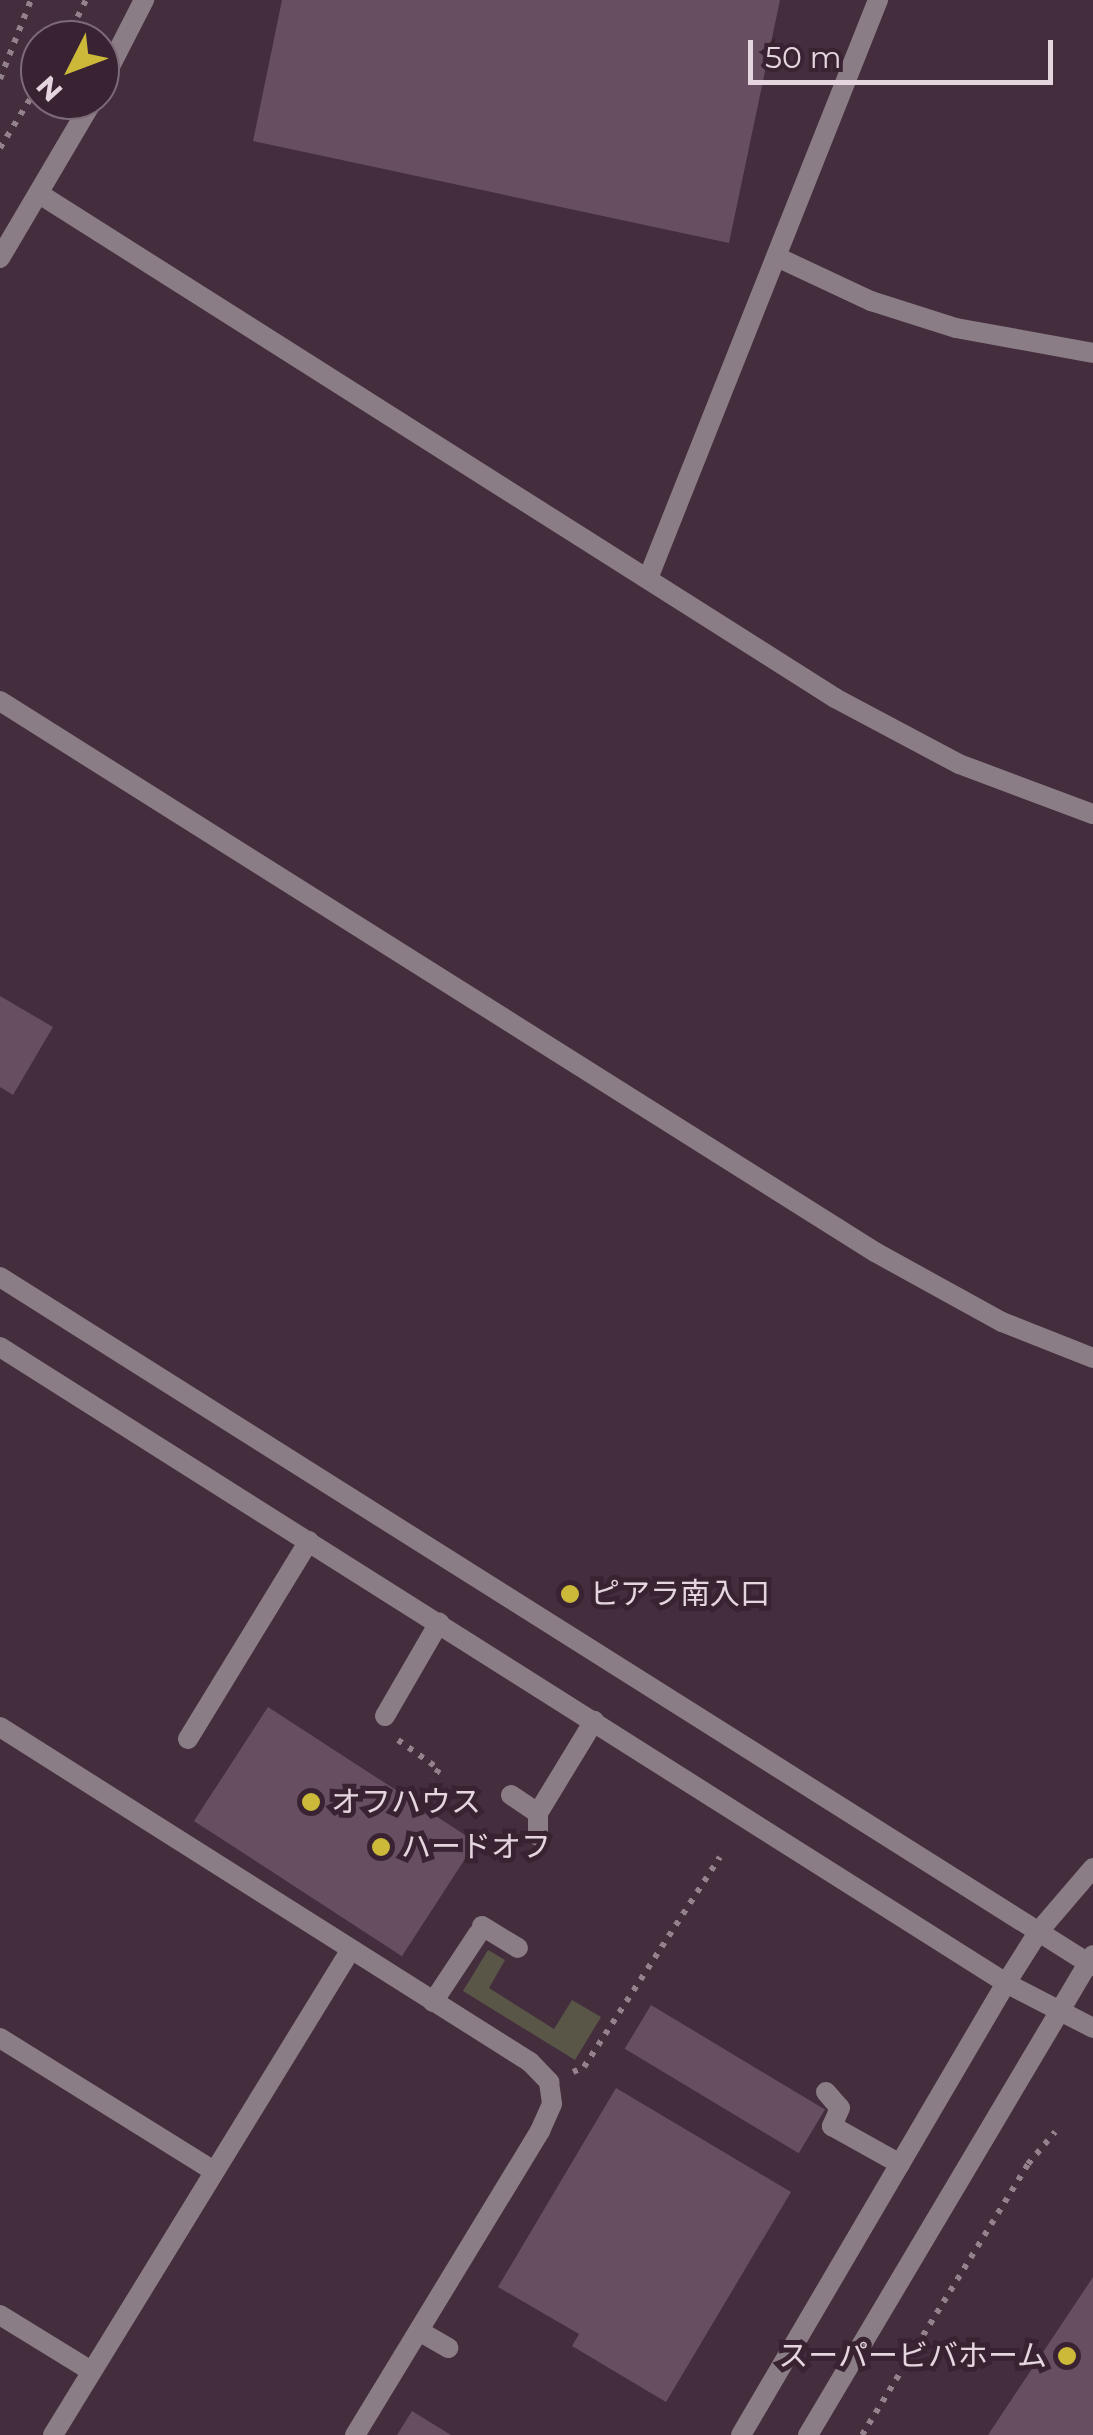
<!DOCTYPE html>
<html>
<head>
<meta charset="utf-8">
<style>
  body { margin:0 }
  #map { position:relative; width:1093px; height:2435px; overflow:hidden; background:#442d3d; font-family:Montserrat,"Noto Sans JP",sans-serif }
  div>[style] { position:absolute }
  .green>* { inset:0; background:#595647 }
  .building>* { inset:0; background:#674e60; transform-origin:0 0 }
  .path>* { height:6px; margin-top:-3px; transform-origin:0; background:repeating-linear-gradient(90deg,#94818e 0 5px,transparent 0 13px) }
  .service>* { height:20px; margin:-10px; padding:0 10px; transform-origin:10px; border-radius:10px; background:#8a7d86 }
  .minor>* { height:20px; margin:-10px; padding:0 10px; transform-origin:10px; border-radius:10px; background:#8a7d86 }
  .tertiary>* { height:20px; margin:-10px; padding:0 10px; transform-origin:10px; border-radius:10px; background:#8a7d86 }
  .dots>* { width:28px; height:28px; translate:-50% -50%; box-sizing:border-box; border:5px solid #392333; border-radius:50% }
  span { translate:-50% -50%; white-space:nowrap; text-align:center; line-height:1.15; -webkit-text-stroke:10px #392333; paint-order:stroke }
  .poi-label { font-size:30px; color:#e4d5df }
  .left { translate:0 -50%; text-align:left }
  .right { translate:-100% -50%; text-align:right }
  .north { position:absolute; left:20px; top:20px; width:100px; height:100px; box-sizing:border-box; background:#392333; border:2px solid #7d6a78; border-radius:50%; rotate:228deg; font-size:28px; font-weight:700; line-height:40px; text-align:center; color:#e4d5df }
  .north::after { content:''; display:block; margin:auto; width:35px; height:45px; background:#ccb939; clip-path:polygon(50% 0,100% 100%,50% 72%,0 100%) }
  .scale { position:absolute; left:748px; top:40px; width:305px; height:45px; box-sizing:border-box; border:5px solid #e4d5df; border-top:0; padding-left:12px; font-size:30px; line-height:35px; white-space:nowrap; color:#e4d5df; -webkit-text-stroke:8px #392333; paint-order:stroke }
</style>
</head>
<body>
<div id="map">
  <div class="green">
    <div style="clip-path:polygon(488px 1950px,505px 1960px,489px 1988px,554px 2029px,572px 2000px,601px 2017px,575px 2060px,463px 1991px)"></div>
  </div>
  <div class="building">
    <div style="clip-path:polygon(282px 0,780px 0,729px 243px,253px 141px)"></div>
    <div style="clip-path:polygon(0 996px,53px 1027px,13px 1095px,0 1087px)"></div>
    <div style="left:268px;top:1707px;width:248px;height:136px;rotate:33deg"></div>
    <div style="left:651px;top:2005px;width:203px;height:51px;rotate:31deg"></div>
    <div style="clip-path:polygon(616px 2088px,791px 2192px,666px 2402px,572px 2346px,579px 2334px,498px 2287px)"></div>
    <div style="clip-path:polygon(1093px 2277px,1093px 2435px,988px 2435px)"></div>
    <div style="clip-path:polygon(412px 2411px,451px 2435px,397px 2435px)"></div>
  </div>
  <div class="path">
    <div style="left:66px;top:40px;width:45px;rotate:-63.4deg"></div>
    <div style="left:0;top:79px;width:85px;rotate:-68.6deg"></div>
    <div style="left:0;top:148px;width:76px;rotate:-58.4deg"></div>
    <div style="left:398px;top:1740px;width:50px;rotate:35.3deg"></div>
    <div style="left:439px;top:1769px;width:13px;rotate:122deg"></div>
    <div style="left:573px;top:2072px;width:12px;rotate:-24deg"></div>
    <div style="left:584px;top:2067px;width:250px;rotate:-57.1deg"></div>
    <div style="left:862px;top:2435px;width:318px;rotate:-58.5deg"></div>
    <div style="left:1028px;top:2164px;width:42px;rotate:-49.8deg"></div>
  </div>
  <div class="service">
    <div style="left:385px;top:1716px;width:108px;rotate:-59.9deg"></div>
    <div style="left:188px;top:1739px;width:232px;rotate:-58.6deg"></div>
    <div style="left:511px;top:1795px;width:32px;rotate:34deg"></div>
    <div style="left:538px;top:1836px;width:23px;rotate:-90deg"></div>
    <div style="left:538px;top:1813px;width:108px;rotate:-58.7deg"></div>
    <div style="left:482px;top:1926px;width:42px;rotate:31.4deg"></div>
    <div style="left:433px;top:2002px;width:82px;rotate:-56.5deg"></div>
    <div style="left:826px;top:2092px;width:21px;rotate:49deg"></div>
    <div style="left:840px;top:2108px;width:20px;rotate:114deg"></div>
    <div style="left:832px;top:2126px;width:78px;rotate:29.2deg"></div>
    <div style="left:419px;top:2331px;width:34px;rotate:30deg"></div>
  </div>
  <div class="minor">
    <div style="left:0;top:1727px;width:627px;rotate:32.3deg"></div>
    <div style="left:530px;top:2062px;width:28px;rotate:46deg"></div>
    <div style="left:549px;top:2082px;width:22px;rotate:82deg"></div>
    <div style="left:552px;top:2104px;width:30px;rotate:114deg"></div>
    <div style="left:540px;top:2131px;width:356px;rotate:121.3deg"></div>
    <div style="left:0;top:2038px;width:250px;rotate:31.9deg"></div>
    <div style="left:0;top:2315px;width:107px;rotate:31.6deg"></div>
    <div style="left:53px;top:2435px;width:568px;rotate:-58.47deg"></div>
  </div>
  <div class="tertiary">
    <div style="left:100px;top:86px;width:97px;rotate:-62.9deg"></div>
    <div style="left:41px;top:195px;width:940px;rotate:32.35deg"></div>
    <div style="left:835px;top:698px;width:140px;rotate:28deg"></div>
    <div style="left:959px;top:764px;width:143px;rotate:20.5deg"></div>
    <div style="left:0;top:258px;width:183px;rotate:-59.5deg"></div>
    <div style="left:779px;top:258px;width:102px;rotate:25.1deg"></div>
    <div style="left:871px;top:301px;width:89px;rotate:17.6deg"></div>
    <div style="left:956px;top:328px;width:139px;rotate:10.3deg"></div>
    <div style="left:649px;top:576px;width:620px;rotate:-68.32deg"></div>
    <div style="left:0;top:701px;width:1034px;rotate:32.2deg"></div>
    <div style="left:875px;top:1252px;width:145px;rotate:28.9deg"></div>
    <div style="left:1002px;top:1322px;width:98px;rotate:21.6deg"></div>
    <div style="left:0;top:1277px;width:1292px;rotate:32.23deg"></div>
    <div style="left:0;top:1347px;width:1190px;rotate:32.3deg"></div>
    <div style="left:1006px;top:1983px;width:98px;rotate:27.3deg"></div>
    <div style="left:741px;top:2435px;width:524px;rotate:-59.62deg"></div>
    <div style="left:1006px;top:1983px;width:62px;rotate:-57.6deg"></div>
    <div style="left:1039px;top:1931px;width:83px;rotate:-49.4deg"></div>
    <div style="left:808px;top:2435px;width:558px;rotate:-59.3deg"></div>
  </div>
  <div class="dots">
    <div style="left:570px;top:1594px;background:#ccb939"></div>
    <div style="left:311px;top:1802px;background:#ccb939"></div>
    <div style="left:381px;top:1847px;background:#ccb939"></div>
    <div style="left:1067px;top:2356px;background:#ccb939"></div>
  </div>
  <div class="poi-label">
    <span class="left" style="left:590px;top:1594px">ピアラ南入口</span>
    <span class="left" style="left:331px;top:1802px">オフハウス</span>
    <span class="left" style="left:401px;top:1847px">ハードオフ</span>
    <span class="right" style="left:1047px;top:2356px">スーパービバホーム</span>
  </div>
  <div class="north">N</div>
  <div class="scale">50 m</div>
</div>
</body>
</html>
